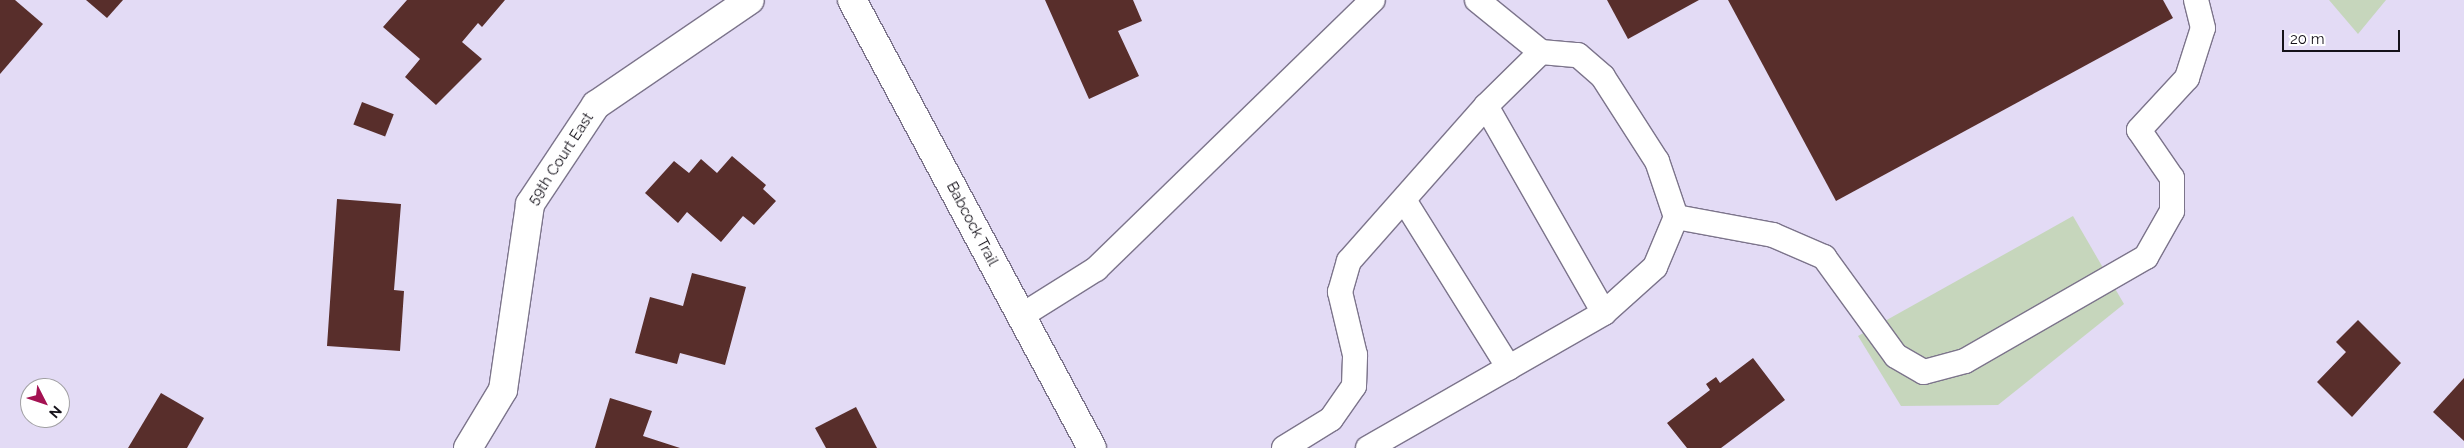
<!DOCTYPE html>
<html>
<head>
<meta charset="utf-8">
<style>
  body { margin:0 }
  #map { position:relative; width:2464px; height:448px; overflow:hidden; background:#e3dbf5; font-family:Raleway,sans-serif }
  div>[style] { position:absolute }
  .green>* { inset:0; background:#c6d6bc }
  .building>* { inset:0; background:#582e2b; transform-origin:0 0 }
  .roads { filter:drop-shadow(1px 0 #7c748b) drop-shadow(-1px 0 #7c748b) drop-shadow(0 1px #7c748b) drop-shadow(0 -1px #7c748b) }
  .service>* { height:24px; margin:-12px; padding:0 12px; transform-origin:12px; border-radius:12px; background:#fff }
  .minor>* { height:28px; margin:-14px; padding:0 14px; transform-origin:14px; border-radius:14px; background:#fff }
  .tertiary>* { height:28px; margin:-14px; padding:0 14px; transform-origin:14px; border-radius:14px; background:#fff }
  span { translate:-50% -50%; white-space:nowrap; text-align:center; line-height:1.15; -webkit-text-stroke:5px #fff; paint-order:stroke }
  .street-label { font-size:15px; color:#15121a }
  .north { position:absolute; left:20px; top:378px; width:50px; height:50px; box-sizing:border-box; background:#fff; border:1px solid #a1a0a3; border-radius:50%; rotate:131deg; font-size:14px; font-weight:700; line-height:20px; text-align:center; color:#15121a }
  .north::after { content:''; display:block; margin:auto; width:18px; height:22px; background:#a41252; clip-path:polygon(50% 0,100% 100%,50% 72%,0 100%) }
  .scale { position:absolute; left:2282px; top:30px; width:118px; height:22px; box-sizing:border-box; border:2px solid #15121a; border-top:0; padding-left:6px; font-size:15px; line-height:18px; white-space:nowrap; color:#15121a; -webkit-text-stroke:4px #fff; paint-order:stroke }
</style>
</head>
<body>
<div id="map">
  <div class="green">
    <div style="clip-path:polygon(2329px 0,2386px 0,2358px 34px)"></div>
    <div style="clip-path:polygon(2073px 216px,2124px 304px,1998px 405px,1901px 406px,1858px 336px)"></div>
  </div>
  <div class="building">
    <div style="clip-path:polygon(0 0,15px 0,43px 24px,0 74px)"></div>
    <div style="clip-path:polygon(86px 0,123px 0,107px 18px)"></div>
    <div style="clip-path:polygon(407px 0,505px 0,482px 27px,478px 23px,462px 42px,482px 59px,436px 105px,405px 77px,420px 59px,383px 27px)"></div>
    <div style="clip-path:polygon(1045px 0,1133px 0,1142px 21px,1118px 31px,1139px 76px,1089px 99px)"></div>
    <div style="clip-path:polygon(1607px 0,1699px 0,1628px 39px)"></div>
    <div style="clip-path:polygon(1728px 0,2163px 0,2173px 18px,1836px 201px)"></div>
    <div style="left:362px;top:102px;width:34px;height:24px;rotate:21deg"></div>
    <div style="clip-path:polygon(732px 156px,766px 185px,763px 189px,776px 201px,754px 225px,743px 216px,721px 242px,687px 212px,678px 223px,645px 193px,674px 161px,689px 173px,701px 159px,717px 173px)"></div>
    <div style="clip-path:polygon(337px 199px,401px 204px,394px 290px,404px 291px,400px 351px,327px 346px)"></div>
    <div style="clip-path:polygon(692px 273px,746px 287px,725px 365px,680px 353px,677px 364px,635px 353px,650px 297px,683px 306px)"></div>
    <div style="clip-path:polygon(2358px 320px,2401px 363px,2352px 417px,2317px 382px,2346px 352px,2336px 342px)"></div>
    <div style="clip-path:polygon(1753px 358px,1785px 400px,1721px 448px,1687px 448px,1667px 423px,1710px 390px,1706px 384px,1716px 377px,1720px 383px)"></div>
    <div style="clip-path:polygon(2464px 378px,2464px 441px,2433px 412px)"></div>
    <div style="clip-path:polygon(161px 393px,204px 418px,187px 448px,128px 448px)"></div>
    <div style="clip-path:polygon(610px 398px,652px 411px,643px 436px,680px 448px,595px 448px)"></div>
    <div style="clip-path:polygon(856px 407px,877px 448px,826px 448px,815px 428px)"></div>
  </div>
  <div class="roads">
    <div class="service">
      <div style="left:1477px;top:0;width:82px;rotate:39.1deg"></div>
      <div style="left:1486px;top:106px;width:238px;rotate:60.3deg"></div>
      <div style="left:1404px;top:200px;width:198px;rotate:58deg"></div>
      <div style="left:1676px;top:217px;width:99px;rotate:10.5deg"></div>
      <div style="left:1773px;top:235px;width:56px;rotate:23.3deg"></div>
      <div style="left:1824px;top:257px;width:122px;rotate:54deg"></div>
      <div style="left:1896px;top:356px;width:32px;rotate:30deg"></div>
      <div style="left:1924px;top:372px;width:42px;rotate:-15deg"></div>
      <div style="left:1965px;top:361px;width:209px;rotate:-29.9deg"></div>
      <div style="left:2146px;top:257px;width:53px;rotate:-60.5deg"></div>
      <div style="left:2172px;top:211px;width:33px;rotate:-90deg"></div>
      <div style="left:2172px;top:178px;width:58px;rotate:-124.5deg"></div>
      <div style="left:2139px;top:130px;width:71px;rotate:-47.3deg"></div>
      <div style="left:2187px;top:78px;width:52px;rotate:-72.3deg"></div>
      <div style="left:2203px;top:28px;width:29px;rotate:-104deg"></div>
      <div style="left:1021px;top:316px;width:89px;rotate:-32.1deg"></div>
      <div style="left:1096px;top:269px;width:386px;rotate:-44.2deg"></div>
      <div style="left:1284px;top:448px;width:55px;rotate:-31.7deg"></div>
      <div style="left:1331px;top:419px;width:40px;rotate:-55.1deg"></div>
      <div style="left:1354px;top:386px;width:31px;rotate:-88deg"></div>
      <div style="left:1355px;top:355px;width:65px;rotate:-103.4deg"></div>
      <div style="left:1340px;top:292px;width:32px;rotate:-74deg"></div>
      <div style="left:1349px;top:261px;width:207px;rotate:-48.5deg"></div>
      <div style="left:1486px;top:106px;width:77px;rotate:-44.5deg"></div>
      <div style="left:1541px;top:52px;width:37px;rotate:5deg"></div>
      <div style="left:1578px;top:55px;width:33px;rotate:41deg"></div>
      <div style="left:1603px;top:77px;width:100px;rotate:57.3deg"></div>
      <div style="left:1657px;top:161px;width:59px;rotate:71.3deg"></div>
      <div style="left:1676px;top:217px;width:54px;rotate:112.8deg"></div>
      <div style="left:1655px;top:267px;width:69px;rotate:138deg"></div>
      <div style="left:1604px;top:313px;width:272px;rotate:150.2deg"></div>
    </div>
    <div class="minor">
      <div style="left:468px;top:448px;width:68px;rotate:-58.9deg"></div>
      <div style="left:503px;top:390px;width:188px;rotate:-81.7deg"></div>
      <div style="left:530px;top:204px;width:119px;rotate:-56.3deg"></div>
      <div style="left:596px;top:105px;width:186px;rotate:-34.3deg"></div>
    </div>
    <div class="tertiary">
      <div style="left:852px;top:0;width:508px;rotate:61.82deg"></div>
    </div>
  </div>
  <div class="street-label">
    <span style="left:561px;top:159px;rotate:-57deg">59th Court East</span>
    <span style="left:972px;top:224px;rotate:62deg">Babcock Trail</span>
  </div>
  <div class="north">N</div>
  <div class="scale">20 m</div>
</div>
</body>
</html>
